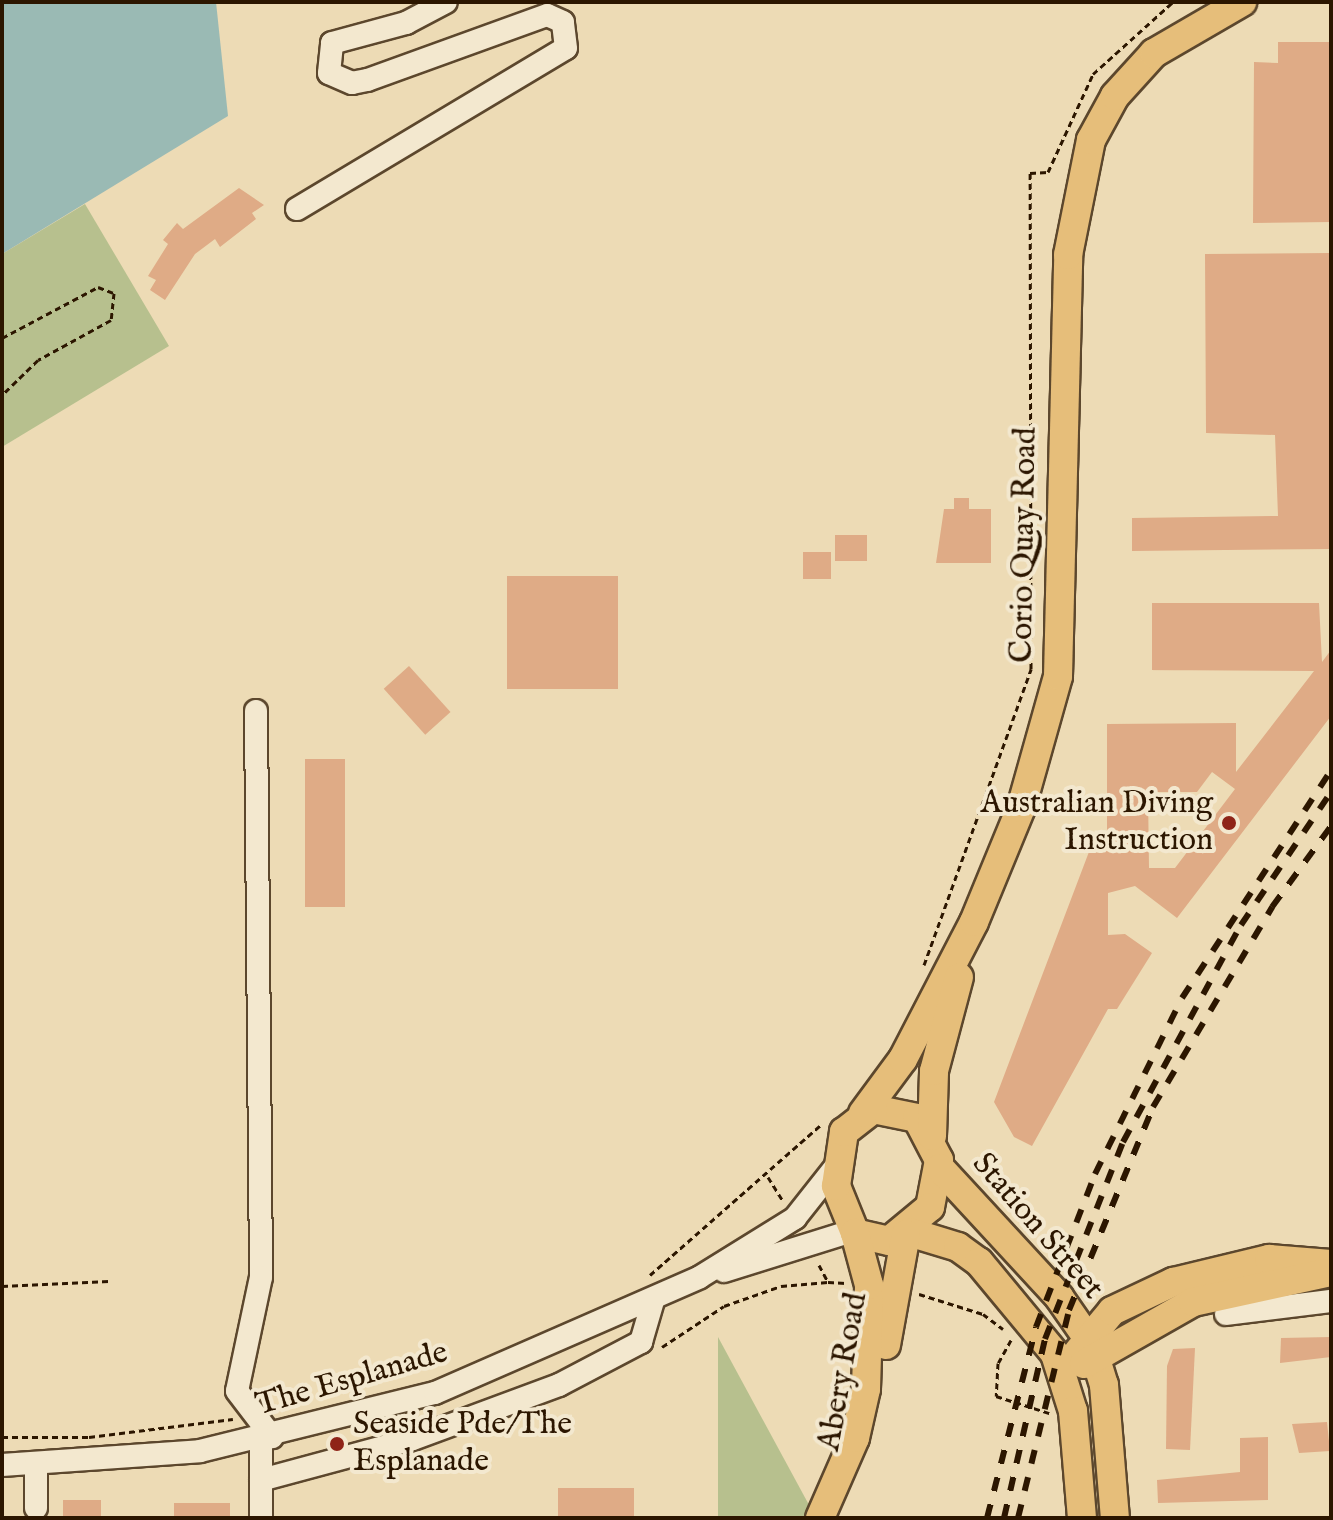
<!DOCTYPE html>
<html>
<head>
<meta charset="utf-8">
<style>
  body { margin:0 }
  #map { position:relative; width:1333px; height:1520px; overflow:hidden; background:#eddbb5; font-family:"IM FELL English",serif }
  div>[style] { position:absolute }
  .green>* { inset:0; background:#b7c08e }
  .water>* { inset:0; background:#9abab4 }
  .building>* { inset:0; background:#dfab86; transform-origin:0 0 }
  .path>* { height:3px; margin-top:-1.5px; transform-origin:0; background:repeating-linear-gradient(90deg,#2c1600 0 6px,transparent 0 10px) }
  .roads { filter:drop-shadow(2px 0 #5c472d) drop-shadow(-2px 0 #5c472d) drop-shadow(0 2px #5c472d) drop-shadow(0 -2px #5c472d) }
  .minor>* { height:22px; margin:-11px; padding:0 11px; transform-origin:11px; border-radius:11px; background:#f3e8cf }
  .major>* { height:28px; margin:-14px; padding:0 14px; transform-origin:14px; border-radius:14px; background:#e6be7a }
  .rail>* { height:6px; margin-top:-3px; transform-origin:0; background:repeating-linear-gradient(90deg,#2c1600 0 14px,transparent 0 28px) }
  .dots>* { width:22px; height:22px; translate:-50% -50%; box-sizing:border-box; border:4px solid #f3e8cf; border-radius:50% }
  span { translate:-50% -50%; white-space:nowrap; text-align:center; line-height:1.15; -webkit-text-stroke:8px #f3e8cf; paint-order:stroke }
  .street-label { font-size:32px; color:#2c1600 }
  .poi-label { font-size:32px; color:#2c1600 }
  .right { translate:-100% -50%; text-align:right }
  .left { translate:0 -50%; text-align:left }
  .frame { position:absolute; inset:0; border:4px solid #2c1600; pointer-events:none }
</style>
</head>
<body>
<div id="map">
  <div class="green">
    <div style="clip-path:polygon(85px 204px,169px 346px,2px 447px,2px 254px)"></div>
    <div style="clip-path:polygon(718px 1337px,815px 1516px,813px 1518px,718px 1518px)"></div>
  </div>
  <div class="water">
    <div style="clip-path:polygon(2px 2px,216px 2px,228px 116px,2px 254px)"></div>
  </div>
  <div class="building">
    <div style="clip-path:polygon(1278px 42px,1331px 42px,1331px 222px,1253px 223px,1254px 62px,1278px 63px)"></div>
    <div style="clip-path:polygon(239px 188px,264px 205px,252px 213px,256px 219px,220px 247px,215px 239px,195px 254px,165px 300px,150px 290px,156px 280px,148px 276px,168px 244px,163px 240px,177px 223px,183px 229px)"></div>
    <div style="clip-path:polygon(1331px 253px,1331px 549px,1132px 551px,1132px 518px,1278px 516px,1275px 435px,1206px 433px,1205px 254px)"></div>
    <div style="clip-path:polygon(954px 498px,969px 498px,969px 509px,991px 509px,991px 563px,936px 563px,944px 509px,954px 509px)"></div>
    <div style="left:867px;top:535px;width:26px;height:32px;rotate:90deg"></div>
    <div style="left:803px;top:552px;width:28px;height:27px"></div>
    <div style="left:618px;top:576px;width:113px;height:111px;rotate:90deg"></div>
    <div style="clip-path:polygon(evenodd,1152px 603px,1319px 603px,1322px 662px,1331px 650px,1331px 716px,1177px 918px,1135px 886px,1108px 893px,1108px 935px,1125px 934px,1152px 953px,1117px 1009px,1108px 1009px,1032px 1146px,1014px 1137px,994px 1102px,1095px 836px,1107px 838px,1107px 724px,1236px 723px,1236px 772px,1314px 671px,1152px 670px,1152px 603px,1212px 772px,1235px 789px,1175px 868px,1149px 868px,1148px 792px,1197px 792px,1212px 772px)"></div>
    <div style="left:409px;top:666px;width:62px;height:34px;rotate:48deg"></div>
    <div style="left:345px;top:759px;width:148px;height:40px;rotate:90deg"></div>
    <div style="clip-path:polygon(1331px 1337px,1331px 1357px,1280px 1363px,1281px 1338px)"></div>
    <div style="clip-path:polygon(1195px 1348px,1190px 1450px,1166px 1449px,1167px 1366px,1173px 1349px)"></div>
    <div style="clip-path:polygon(1327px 1422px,1330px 1451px,1299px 1453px,1292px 1424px)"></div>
    <div style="clip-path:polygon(1268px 1437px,1268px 1500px,1158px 1503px,1157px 1480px,1240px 1472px,1240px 1438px)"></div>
    <div style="left:558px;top:1488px;width:76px;height:30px"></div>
    <div style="left:63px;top:1500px;width:38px;height:18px"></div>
    <div style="left:230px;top:1503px;width:15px;height:56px;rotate:90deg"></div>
  </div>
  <div class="path">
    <div style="left:2px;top:338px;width:109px;rotate:-28deg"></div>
    <div style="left:98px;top:287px;width:17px;rotate:21deg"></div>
    <div style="left:114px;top:293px;width:27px;rotate:96deg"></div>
    <div style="left:111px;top:320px;width:83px;rotate:151.3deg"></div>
    <div style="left:38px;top:360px;width:50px;rotate:135.8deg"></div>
    <div style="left:924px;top:965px;width:315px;rotate:-70.1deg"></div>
    <div style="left:1031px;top:669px;width:496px;rotate:-90.1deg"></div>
    <div style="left:1030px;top:173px;width:18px;rotate:-3deg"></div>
    <div style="left:1048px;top:172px;width:108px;rotate:-65.3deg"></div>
    <div style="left:1093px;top:74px;width:108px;rotate:-42deg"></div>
    <div style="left:768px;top:1177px;width:28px;rotate:58deg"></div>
    <div style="left:819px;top:1265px;width:19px;rotate:62deg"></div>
    <div style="left:828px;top:1282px;width:18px;rotate:3deg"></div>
    <div style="left:650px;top:1275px;width:227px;rotate:-41.3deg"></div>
    <div style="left:2px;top:1286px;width:107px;rotate:-2.7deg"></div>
    <div style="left:919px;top:1294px;width:67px;rotate:17.4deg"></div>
    <div style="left:983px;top:1314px;width:25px;rotate:37deg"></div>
    <div style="left:1011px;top:1340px;width:26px;rotate:119deg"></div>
    <div style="left:998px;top:1363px;width:33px;rotate:93deg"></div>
    <div style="left:996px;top:1396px;width:56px;rotate:17.8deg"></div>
    <div style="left:662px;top:1347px;width:74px;rotate:-33.5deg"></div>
    <div style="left:724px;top:1306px;width:60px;rotate:-19.3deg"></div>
    <div style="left:781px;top:1286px;width:47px;rotate:-4.9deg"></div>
    <div style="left:2px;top:1437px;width:87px"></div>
    <div style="left:89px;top:1437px;width:145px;rotate:-7.1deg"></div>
  </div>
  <div class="roads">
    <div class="minor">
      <div style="left:297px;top:209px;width:313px;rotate:-30.9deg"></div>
      <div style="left:566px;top:48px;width:26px;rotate:-97deg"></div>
      <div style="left:563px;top:22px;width:17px;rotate:-156deg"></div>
      <div style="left:547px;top:15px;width:191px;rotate:160.1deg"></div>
      <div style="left:367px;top:80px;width:15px;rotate:169deg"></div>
      <div style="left:352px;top:83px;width:25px;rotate:-157deg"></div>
      <div style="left:329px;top:73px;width:30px;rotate:-84deg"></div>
      <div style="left:332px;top:43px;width:77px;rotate:-15.1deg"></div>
      <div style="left:406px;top:23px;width:45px;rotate:-27.7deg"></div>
      <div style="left:256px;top:711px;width:566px;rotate:89.49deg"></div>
      <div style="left:261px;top:1277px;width:116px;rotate:101.9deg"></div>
      <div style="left:237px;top:1391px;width:58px;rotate:52.7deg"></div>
      <div style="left:724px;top:1271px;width:134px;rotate:-17.4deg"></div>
      <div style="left:1226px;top:1314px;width:106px;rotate:-7.1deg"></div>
      <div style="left:2px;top:1465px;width:198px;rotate:-4deg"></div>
      <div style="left:200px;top:1451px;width:242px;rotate:-13.9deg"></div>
      <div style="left:435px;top:1393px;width:289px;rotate:-23.6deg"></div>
      <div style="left:700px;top:1277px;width:112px;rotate:-31.8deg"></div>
      <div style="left:795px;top:1218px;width:66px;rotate:-51.7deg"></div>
      <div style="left:36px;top:1465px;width:43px;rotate:90deg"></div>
      <div style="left:261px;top:1480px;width:157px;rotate:-15.1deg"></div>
      <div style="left:413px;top:1439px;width:156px;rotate:-20.3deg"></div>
      <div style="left:559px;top:1385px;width:93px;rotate:-27.7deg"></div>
      <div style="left:641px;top:1342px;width:43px;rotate:-73.7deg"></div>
      <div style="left:261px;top:1518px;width:79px;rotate:-90deg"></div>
    </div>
    <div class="major">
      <div style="left:873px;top:1109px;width:45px;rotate:11.6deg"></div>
      <div style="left:917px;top:1118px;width:47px;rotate:62.4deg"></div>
      <div style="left:939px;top:1160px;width:48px;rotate:100.8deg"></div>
      <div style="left:930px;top:1207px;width:53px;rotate:140.3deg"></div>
      <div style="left:889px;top:1241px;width:35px;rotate:-167deg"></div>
      <div style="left:855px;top:1233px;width:51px;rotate:-112deg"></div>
      <div style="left:836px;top:1186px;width:55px;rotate:-81.6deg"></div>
      <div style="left:844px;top:1132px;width:37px;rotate:-38deg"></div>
      <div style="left:863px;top:1113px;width:67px;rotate:-53.5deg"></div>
      <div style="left:903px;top:1059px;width:154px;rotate:-62.6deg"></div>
      <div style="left:974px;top:922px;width:123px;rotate:-67.6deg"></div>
      <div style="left:1021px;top:808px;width:137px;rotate:-74.3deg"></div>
      <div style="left:1058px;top:676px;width:421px;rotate:-88.6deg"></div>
      <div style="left:1068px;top:255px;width:117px;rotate:-78.7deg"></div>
      <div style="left:1091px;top:140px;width:50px;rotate:-61.4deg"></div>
      <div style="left:1115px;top:96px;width:58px;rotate:-47.8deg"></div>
      <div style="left:1154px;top:53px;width:102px;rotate:-30.1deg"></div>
      <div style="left:932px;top:1136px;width:65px;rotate:-88.2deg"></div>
      <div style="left:934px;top:1071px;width:97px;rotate:-75.1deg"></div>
      <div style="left:940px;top:1168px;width:176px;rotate:47.3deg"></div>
      <div style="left:1059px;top:1297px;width:56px;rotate:55.2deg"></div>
      <div style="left:1091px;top:1343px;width:44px;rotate:72.8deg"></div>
      <div style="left:1104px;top:1385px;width:133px;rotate:85.3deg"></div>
      <div style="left:909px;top:1232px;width:51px;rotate:17deg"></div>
      <div style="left:958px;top:1247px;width:26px;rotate:36deg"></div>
      <div style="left:979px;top:1262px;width:119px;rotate:50.4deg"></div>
      <div style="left:1055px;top:1354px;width:60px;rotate:72.5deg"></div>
      <div style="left:1073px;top:1411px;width:107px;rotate:85.2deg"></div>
      <div style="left:886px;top:1345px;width:113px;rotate:-79.8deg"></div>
      <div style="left:1078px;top:1352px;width:53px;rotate:-50.3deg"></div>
      <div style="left:1112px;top:1311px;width:68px;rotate:-25.4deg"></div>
      <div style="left:1173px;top:1282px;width:99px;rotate:-13.5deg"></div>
      <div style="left:1269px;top:1259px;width:62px;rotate:4.6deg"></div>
      <div style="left:1084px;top:1364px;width:125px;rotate:-29.6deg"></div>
      <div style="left:1193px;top:1302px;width:136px;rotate:-12.3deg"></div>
      <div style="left:820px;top:1518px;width:87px;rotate:-66.4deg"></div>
      <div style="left:855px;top:1438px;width:50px;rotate:-77.3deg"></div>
      <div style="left:866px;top:1389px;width:104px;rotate:-88.3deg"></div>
      <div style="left:869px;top:1285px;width:54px;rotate:-105.1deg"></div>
    </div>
  </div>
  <div class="rail">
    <div style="left:987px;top:1518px;width:197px;rotate:-75.6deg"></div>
    <div style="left:1036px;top:1327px;width:164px;rotate:-68.9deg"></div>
    <div style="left:1095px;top:1174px;width:196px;rotate:-63.7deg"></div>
    <div style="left:1182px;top:998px;width:272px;rotate:-56.8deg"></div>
    <div style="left:1004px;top:1518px;width:184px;rotate:-77.1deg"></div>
    <div style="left:1045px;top:1339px;width:212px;rotate:-68.4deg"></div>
    <div style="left:1123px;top:1142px;width:247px;rotate:-61.5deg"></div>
    <div style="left:1241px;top:925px;width:161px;rotate:-55.9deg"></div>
    <div style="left:1018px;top:1518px;width:214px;rotate:-76.2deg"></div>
    <div style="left:1069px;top:1310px;width:220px;rotate:-67.5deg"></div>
    <div style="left:1153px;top:1107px;width:233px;rotate:-59.2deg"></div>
    <div style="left:1272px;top:907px;width:100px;rotate:-53.9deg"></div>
  </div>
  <div class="dots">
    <div style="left:1229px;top:823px;background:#8f2418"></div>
    <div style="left:337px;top:1444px;background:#8f2418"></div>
  </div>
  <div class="street-label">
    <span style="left:1025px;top:545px;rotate:-89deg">Corio Quay Road</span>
    <span style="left:1037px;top:1227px;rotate:49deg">Station Street</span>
    <span style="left:844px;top:1372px;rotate:-80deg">Abery Road</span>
    <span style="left:352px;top:1380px;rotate:-16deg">The Esplanade</span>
  </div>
  <div class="poi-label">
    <span class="right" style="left:1213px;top:823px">Australian Diving<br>Instruction</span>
    <span class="left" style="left:353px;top:1444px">Seaside Pde/The<br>Esplanade</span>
  </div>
  <div class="frame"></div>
</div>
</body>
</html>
